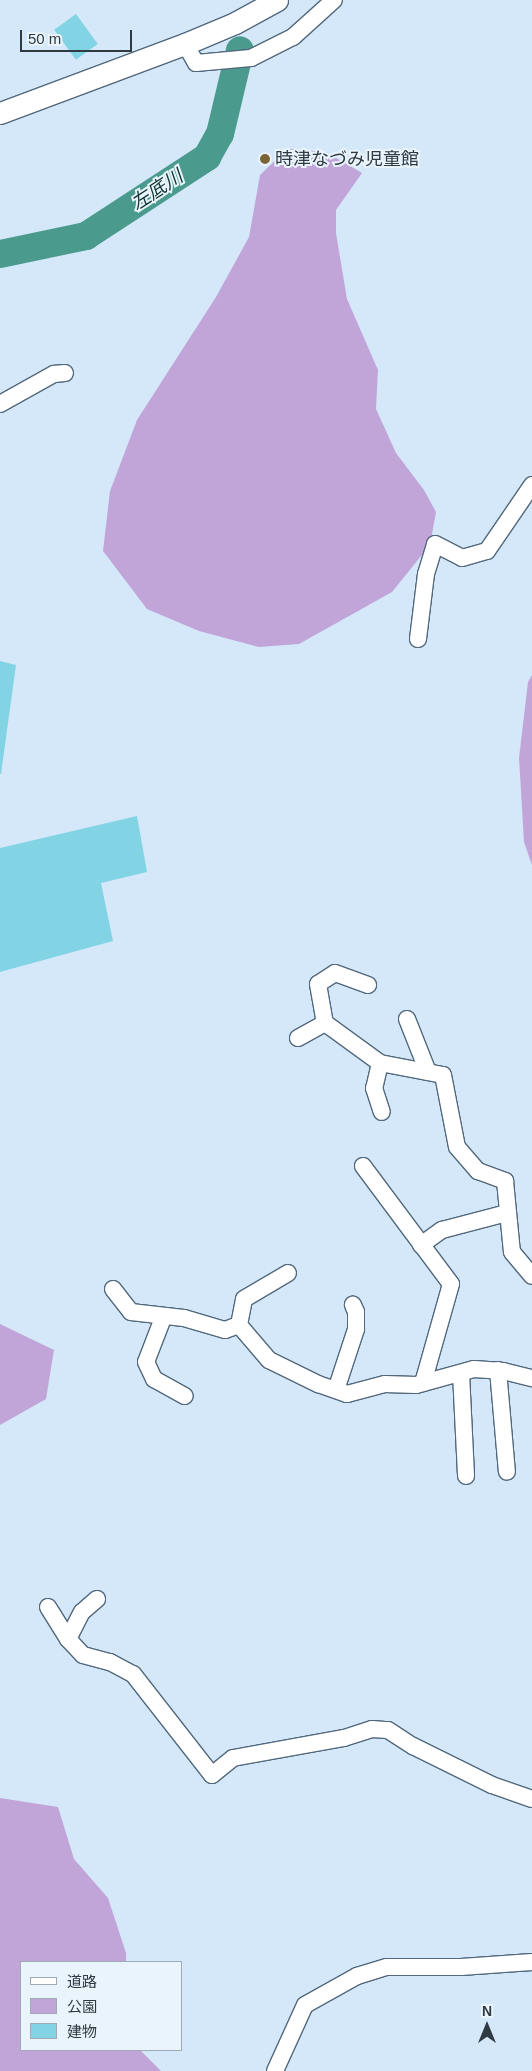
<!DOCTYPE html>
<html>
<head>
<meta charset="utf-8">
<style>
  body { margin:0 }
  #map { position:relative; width:532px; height:2071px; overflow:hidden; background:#d4e8fa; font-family:Helvetica,"Noto Sans JP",sans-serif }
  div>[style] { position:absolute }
  .green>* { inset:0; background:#c1a5d9 }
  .river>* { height:28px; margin:-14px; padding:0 14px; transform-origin:14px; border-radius:14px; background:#4a9b8d }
  .building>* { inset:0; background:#82d4e5; transform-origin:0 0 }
  .roads { filter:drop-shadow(1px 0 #52687c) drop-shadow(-1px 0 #52687c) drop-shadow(0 1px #52687c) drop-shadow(0 -1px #52687c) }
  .minor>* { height:16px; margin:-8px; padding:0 8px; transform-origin:8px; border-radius:8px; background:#fff }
  .tertiary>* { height:21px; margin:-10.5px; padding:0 10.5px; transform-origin:10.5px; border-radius:10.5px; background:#fff }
  .dots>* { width:14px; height:14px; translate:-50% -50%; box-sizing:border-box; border:2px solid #eaf4fd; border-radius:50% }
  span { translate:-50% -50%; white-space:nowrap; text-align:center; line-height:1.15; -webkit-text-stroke:4px #eaf4fd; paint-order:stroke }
  .poi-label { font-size:18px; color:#303a42 }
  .left { translate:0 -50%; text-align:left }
  .water-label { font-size:19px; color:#0e352e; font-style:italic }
  .legend { position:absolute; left:20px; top:1961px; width:162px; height:90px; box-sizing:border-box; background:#eaf4fd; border:1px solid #a0aab2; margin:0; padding:6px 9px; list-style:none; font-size:15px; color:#303a42 }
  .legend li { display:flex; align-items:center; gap:10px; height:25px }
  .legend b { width:25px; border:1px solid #a0aab2 }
  .north { position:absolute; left:462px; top:2001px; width:50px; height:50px; -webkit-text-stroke:4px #eaf4fd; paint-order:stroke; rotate:0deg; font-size:14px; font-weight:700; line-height:20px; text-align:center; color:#303a42 }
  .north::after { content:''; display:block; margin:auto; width:18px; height:22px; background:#303a42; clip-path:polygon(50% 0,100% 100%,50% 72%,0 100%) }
  .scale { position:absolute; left:20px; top:30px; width:112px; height:22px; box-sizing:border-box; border:2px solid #303a42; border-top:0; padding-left:6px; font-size:15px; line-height:18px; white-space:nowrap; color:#303a42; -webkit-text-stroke:4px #eaf4fd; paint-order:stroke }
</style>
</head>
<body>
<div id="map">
  <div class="green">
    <div style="clip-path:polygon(287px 149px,326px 152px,362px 173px,336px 210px,336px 233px,347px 299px,378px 370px,376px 409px,396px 453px,424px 490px,436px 512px,430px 545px,392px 592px,299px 644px,259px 647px,199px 631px,147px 609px,103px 551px,110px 491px,137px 420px,216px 297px,249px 237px,260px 175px)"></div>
    <div style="clip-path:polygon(532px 675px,532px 865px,524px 842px,519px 758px,528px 682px)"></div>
    <div style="clip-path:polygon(0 1324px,54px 1350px,46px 1399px,0 1425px)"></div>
    <div style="clip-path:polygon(0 1798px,58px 1807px,74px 1859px,108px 1898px,126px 1953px,126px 1962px,21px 1962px,21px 2050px,140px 2050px,161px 2071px,0 2071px)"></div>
  </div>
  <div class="river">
    <div style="left:0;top:254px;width:88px;rotate:-11.8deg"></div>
    <div style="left:86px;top:236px;width:145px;rotate:-33.1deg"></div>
    <div style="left:207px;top:157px;width:26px;rotate:-61deg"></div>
    <div style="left:220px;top:134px;width:86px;rotate:-76.6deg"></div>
  </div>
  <div class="building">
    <div style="left:76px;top:14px;width:37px;height:27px;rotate:54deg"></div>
    <div style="clip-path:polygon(0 661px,16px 665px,1px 774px,0 774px)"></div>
    <div style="clip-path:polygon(137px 816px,147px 872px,101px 883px,113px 941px,0 972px,0 848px)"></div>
  </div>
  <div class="roads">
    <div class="minor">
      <div style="left:185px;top:44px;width:22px;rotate:60deg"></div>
      <div style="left:196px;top:63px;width:55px;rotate:-5.2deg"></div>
      <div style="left:251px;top:58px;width:47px;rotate:-26.6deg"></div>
      <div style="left:293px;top:37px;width:55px;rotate:-42.1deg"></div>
      <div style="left:0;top:404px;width:62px;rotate:-29.1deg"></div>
      <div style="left:54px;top:374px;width:11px;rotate:-5deg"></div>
      <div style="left:418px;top:639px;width:65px;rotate:-83deg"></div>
      <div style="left:426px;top:574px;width:31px;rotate:-73deg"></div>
      <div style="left:435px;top:544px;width:30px;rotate:27deg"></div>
      <div style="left:462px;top:558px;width:26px;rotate:-16deg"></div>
      <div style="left:487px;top:551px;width:80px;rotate:-55.7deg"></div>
      <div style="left:368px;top:985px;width:35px;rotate:-160deg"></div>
      <div style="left:335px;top:973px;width:20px;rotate:147deg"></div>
      <div style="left:318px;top:984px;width:40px;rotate:80deg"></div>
      <div style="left:325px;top:1023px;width:68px;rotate:36deg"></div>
      <div style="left:380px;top:1063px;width:64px;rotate:10.8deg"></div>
      <div style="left:443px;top:1075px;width:73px;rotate:79deg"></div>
      <div style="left:457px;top:1147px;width:32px;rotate:49deg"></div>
      <div style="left:478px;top:1171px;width:29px;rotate:20deg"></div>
      <div style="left:505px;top:1181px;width:71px;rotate:84.4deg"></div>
      <div style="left:512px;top:1252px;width:31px;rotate:50deg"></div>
      <div style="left:407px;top:1019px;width:57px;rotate:68.4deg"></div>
      <div style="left:298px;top:1038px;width:31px;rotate:-29deg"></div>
      <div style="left:380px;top:1063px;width:26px;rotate:103deg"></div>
      <div style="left:374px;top:1088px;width:25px;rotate:72deg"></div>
      <div style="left:363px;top:1166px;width:147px;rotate:53.3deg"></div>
      <div style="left:451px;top:1284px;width:103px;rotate:105.8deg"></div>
      <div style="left:421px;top:1245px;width:26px;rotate:-36deg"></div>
      <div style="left:442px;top:1230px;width:67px;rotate:-14.7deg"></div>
      <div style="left:113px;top:1289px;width:29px;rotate:52deg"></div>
      <div style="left:131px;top:1312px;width:53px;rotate:6.5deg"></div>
      <div style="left:184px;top:1318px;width:43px;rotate:16.3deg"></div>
      <div style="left:225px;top:1330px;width:15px;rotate:-20deg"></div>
      <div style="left:239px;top:1325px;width:46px;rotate:49.4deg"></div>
      <div style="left:269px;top:1360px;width:55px;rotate:26.1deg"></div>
      <div style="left:318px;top:1384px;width:31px;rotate:19deg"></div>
      <div style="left:347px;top:1394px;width:39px;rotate:-15deg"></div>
      <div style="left:385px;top:1384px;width:31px;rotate:2deg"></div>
      <div style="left:416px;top:1385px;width:60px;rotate:-15.4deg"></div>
      <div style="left:474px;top:1369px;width:29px;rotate:4deg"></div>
      <div style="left:503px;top:1371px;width:30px;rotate:14deg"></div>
      <div style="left:163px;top:1318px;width:47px;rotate:111.1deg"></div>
      <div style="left:146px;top:1362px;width:19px;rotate:65deg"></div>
      <div style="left:154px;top:1379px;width:35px;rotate:29deg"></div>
      <div style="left:239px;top:1325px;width:26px;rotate:-79deg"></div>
      <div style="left:244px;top:1299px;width:51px;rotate:-30.6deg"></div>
      <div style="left:498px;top:1370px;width:102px;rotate:85deg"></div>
      <div style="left:461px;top:1373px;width:103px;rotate:87.2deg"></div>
      <div style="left:336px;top:1390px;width:64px;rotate:-71.8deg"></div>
      <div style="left:356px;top:1329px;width:17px;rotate:-90deg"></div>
      <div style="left:356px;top:1312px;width:8px;rotate:-113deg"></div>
      <div style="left:48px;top:1607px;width:38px;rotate:58deg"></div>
      <div style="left:68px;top:1639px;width:22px;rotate:47deg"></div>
      <div style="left:83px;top:1655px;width:28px;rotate:15deg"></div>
      <div style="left:110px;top:1662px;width:26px;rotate:28deg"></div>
      <div style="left:133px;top:1674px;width:128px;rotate:52deg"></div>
      <div style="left:212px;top:1775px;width:27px;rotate:-39deg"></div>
      <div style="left:233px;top:1758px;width:113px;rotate:-10.2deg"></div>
      <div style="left:344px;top:1738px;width:29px;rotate:-18deg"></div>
      <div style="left:372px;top:1729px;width:16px;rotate:4deg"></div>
      <div style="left:388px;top:1730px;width:30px;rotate:33deg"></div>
      <div style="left:413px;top:1746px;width:88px;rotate:26.3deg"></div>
      <div style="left:492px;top:1785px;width:42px;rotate:19.3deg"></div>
      <div style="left:68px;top:1639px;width:30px;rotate:-63deg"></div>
      <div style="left:82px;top:1612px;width:20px;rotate:-41deg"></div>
      <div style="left:275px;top:2071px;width:72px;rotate:-65.6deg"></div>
      <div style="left:305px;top:2005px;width:60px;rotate:-29.1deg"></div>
      <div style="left:357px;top:1976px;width:31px;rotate:-17deg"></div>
      <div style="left:387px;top:1967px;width:74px"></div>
      <div style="left:461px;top:1967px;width:71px;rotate:-4deg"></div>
    </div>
    <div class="tertiary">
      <div style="left:0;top:113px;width:197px;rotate:-20.5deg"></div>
      <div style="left:185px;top:44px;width:54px;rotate:-22.8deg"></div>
      <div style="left:235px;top:23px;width:48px;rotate:-28.7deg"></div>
    </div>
  </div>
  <div class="dots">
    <div style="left:265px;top:159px;background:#7c6535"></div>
  </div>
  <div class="poi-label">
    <span class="left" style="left:275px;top:159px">時津なづみ児童館</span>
  </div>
  <div class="water-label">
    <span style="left:157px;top:190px;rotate:-33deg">左底川</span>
  </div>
  <ul class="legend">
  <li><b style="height:6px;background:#fff"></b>道路</li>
  <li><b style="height:14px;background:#c1a5d9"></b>公園</li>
  <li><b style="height:14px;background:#82d4e5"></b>建物</li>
  </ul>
  <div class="north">N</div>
  <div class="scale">50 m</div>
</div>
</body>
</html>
